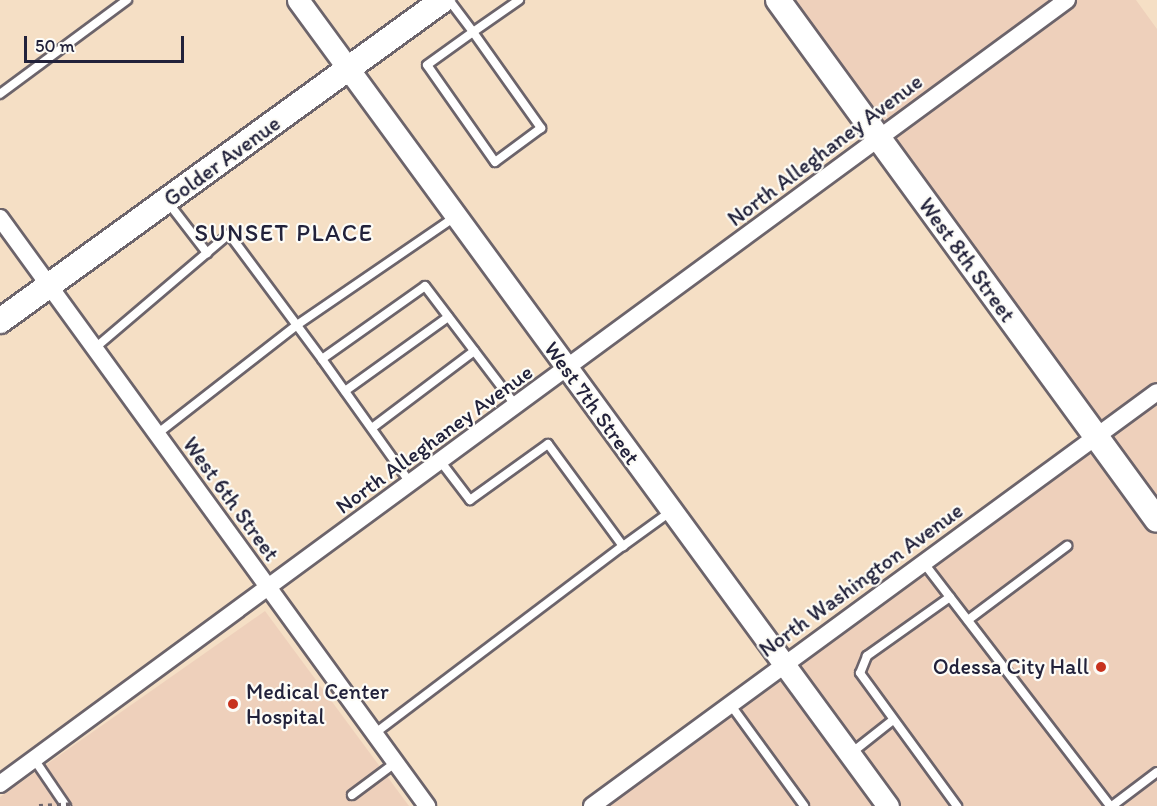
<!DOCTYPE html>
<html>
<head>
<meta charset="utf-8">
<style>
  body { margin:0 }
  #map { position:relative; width:1157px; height:806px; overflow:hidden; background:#f5dfc5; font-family:Itim,sans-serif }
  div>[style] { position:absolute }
  .built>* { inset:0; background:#eed0bb }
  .roads { filter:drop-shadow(2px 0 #6c646b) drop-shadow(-2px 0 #6c646b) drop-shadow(0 2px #6c646b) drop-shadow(0 -2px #6c646b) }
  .service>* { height:8px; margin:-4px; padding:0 4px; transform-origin:4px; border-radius:4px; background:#fff }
  .minor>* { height:16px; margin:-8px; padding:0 8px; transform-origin:8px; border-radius:8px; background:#fff }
  .tertiary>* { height:21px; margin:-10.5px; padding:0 10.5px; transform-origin:10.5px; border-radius:10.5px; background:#fff }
  .secondary>* { height:24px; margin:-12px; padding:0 12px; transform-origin:12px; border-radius:12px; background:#fff }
  .path-bridge>* { height:4px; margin-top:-2px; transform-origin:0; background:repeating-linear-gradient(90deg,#6c646b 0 4.5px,transparent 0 9px) }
  .dots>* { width:16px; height:16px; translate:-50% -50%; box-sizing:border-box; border:3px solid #fdfcf7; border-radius:50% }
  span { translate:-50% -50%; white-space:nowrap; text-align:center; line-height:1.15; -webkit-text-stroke:4.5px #fdfcf7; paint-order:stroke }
  .street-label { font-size:22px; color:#22223b }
  .poi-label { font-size:22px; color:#22223b }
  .right { translate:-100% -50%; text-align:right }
  .left { translate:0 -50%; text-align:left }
  .neighbourhood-label { font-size:24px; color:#22223b; letter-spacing:1.5px }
  .scale { position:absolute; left:24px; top:36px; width:160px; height:27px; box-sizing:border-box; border:3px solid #22223b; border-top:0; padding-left:8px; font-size:18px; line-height:21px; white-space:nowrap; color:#22223b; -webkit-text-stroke:4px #fdfcf7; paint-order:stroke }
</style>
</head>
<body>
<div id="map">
  <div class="built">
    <div style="clip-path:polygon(772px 0,1136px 0,1157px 29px,1157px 806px,592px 806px,1092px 438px)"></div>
    <div style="clip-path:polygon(265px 611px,409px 806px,0 806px,0 797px)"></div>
  </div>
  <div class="roads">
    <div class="service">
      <div style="left:449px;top:0;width:40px;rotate:53deg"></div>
      <div style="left:473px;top:32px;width:118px;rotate:54.7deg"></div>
      <div style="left:541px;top:128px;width:57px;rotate:143.5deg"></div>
      <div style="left:495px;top:162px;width:118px;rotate:-125deg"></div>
      <div style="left:427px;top:65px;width:57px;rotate:-35.7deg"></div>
      <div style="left:473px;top:32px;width:56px;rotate:-34.8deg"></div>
      <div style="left:0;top:94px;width:158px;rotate:-36.5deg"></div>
      <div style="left:167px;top:201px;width:66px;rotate:52.4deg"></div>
      <div style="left:95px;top:348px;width:176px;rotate:-40.4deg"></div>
      <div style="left:229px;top:234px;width:156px;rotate:53.4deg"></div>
      <div style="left:345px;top:391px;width:127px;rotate:-35.7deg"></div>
      <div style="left:372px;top:428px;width:128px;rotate:-37deg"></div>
      <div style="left:157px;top:434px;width:177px;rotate:-37.9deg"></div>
      <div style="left:297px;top:325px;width:193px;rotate:-34.4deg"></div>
      <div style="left:441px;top:462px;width:48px;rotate:52.7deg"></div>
      <div style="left:470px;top:500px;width:96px;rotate:-35.7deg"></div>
      <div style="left:548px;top:444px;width:127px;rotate:53.7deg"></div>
      <div style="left:623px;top:546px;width:58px;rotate:-35.9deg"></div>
      <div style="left:411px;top:484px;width:153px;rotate:-125.5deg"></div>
      <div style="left:322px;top:359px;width:126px;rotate:-35.3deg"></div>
      <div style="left:425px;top:286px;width:151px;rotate:52.8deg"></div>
      <div style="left:923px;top:562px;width:307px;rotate:52.5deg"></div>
      <div style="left:950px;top:597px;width:102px;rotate:144.6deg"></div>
      <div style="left:867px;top:656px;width:18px;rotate:112deg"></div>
      <div style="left:860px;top:673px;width:165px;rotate:53.9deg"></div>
      <div style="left:968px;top:620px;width:124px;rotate:-36.8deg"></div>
      <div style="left:730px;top:704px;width:126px;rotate:54deg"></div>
      <div style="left:374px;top:734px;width:312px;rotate:-37.1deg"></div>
      <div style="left:850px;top:754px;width:55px;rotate:-38.3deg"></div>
      <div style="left:34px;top:759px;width:57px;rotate:55.8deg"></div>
      <div style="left:352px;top:795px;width:54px;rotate:-36.7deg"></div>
      <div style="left:1112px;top:806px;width:56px;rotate:-37.1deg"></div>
    </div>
    <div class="minor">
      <div style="left:0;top:218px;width:727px;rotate:54.01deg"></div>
      <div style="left:0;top:784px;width:1324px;rotate:-36.31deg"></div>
      <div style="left:592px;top:806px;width:700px;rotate:-36.23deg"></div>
    </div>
    <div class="tertiary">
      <div style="left:298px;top:0;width:999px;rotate:53.8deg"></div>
    </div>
    <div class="secondary">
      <div style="left:778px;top:0;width:643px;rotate:53.91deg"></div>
      <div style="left:0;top:321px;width:547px;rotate:-35.93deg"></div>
    </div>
  </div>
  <div class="path-bridge">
    <div style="left:39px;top:806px;width:33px;rotate:-3deg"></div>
  </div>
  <div class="dots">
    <div style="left:1101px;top:667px;background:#c8321e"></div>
    <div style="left:233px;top:704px;background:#c8321e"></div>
  </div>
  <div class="street-label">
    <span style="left:825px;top:150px;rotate:-37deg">North Alleghaney Avenue</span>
    <span style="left:222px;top:161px;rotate:-36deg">Golder Avenue</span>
    <span style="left:967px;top:260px;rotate:54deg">West 8th Street</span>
    <span style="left:592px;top:403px;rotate:54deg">West 7th Street</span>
    <span style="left:434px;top:439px;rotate:-36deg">North Alleghaney Avenue</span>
    <span style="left:231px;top:499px;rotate:54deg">West 6th Street</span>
    <span style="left:861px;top:580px;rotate:-36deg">North Washington Avenue</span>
  </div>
  <div class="poi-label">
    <span class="right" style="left:1089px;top:667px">Odessa City Hall</span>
    <span class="left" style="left:246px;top:704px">Medical Center<br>Hospital</span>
  </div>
  <div class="neighbourhood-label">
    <span style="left:284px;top:233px">SUNSET PLACE</span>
  </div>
  <div class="scale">50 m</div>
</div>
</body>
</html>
